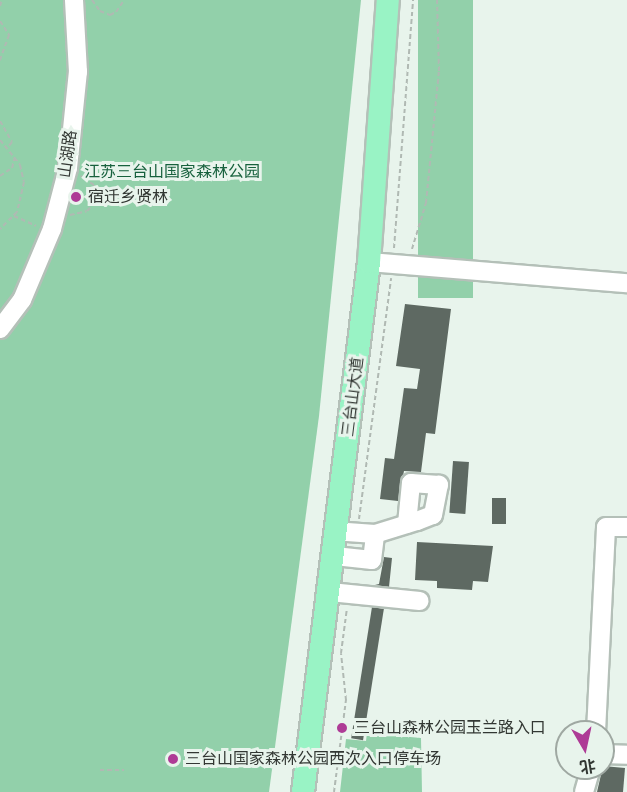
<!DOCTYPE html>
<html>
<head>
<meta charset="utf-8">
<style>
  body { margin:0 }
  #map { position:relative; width:627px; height:792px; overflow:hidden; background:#e8f4ec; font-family:Rubik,"Noto Sans SC",sans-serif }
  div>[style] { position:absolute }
  .green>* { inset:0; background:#92d0aa; transform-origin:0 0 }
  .building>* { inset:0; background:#5e6962; transform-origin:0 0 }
  .path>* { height:2px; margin-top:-1px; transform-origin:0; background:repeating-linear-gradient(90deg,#b0b9b3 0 4.5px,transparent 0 7.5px) }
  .roads { filter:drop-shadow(2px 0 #b4c0b8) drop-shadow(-2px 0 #b4c0b8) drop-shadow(0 2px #b4c0b8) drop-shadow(0 -2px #b4c0b8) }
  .minor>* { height:18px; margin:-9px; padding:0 9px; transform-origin:9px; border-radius:9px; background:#fff }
  .major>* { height:22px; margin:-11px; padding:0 11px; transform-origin:11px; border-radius:11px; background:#99f3c5 }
  .dots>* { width:16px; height:16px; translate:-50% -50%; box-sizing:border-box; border:3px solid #e8f4ec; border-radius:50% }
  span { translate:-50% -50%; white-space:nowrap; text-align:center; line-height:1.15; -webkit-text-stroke:6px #e8f4ec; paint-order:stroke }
  .street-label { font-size:16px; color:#323733 }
  .park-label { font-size:16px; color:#17613d }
  .poi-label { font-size:16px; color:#323733 }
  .left { translate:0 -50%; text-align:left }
  .north { position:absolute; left:555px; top:720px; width:60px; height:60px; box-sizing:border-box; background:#e8f4ec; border:2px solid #9fa8a2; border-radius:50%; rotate:171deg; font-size:16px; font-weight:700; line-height:24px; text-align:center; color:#323733 }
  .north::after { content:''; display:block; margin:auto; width:21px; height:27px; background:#ae3b96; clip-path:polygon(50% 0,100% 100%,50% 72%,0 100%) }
</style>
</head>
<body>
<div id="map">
  <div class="green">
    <div style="clip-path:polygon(0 0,361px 0,319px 416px,269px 792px,0 792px)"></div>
    <div style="left:418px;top:0;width:55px;height:298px"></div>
    <div style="clip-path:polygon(367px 733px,421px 738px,422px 792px,340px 792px,346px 739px,366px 741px)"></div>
  </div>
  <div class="building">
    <div style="clip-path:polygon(405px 304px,451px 309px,435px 434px,426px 433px,421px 472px,404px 471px,398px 501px,380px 499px,385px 458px,394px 459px,404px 388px,417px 389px,420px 369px,396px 366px)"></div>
    <div style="left:453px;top:461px;width:16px;height:52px;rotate:4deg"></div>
    <div style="left:492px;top:498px;width:14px;height:26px"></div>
    <div style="clip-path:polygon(417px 542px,493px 546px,488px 582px,473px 581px,472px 590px,437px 588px,437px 581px,415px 580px)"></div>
    <div style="clip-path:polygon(384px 557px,392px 558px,389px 587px,375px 585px,379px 584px)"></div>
    <div style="left:372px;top:607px;width:12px;height:133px;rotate:9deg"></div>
    <div style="clip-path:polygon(603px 766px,625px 768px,623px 792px,597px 792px)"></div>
  </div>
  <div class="path">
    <div style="left:92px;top:0;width:14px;rotate:54deg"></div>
    <div style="left:100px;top:11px;width:11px;rotate:22deg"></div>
    <div style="left:110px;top:15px;width:7px;rotate:-27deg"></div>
    <div style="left:116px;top:12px;width:14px;rotate:-56deg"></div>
    <div style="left:0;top:6px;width:6px;rotate:-72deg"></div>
    <div style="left:0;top:21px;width:17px;rotate:57deg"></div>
    <div style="left:9px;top:35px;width:27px;rotate:110deg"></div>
    <div style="left:0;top:121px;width:24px;rotate:60deg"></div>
    <div style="left:12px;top:142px;width:6px;rotate:129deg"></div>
    <div style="left:0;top:140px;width:32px;rotate:51deg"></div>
    <div style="left:20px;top:165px;width:17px;rotate:77deg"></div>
    <div style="left:24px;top:182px;width:31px;rotate:103deg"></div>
    <div style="left:17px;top:212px;width:24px;rotate:135deg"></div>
    <div style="left:0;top:176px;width:14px;rotate:-34deg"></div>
    <div style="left:12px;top:168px;width:11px;rotate:-75deg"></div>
    <div style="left:70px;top:215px;width:17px;rotate:-13deg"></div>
    <div style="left:87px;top:211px;width:13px;rotate:-48deg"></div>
    <div style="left:96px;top:201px;width:16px;rotate:-97deg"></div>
    <div style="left:94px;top:185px;width:16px;rotate:-145deg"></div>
    <div style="left:14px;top:216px;width:24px;rotate:24deg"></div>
    <div style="left:394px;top:248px;width:249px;rotate:-85.6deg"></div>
    <div style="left:412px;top:249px;width:48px;rotate:-73.1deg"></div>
    <div style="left:426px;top:203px;width:133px;rotate:-84.4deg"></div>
    <div style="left:439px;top:71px;width:71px;rotate:-91.6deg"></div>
    <div style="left:359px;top:519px;width:243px;rotate:-82.4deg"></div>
    <div style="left:100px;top:770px;width:24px"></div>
    <div style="left:334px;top:792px;width:93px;rotate:-82.6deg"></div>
    <div style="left:346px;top:700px;width:47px;rotate:-96.1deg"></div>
    <div style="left:341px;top:653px;width:45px;rotate:-82.4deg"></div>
  </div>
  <div class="roads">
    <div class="minor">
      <div style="left:369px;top:262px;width:259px;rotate:4.7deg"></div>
      <div style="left:0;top:329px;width:36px;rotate:-53deg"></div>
      <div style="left:22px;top:300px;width:77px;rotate:-67.1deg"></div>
      <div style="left:52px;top:229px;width:63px;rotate:-75.3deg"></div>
      <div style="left:68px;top:168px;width:97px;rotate:-84.1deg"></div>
      <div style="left:78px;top:72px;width:72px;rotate:-93.2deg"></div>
      <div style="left:375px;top:534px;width:44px;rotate:-17.2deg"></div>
      <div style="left:417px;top:521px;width:17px;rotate:-21deg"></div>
      <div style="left:433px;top:515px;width:31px;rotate:-79deg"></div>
      <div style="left:439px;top:485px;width:28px;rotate:-176deg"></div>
      <div style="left:411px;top:483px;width:41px;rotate:95.6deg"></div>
      <div style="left:344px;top:557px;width:28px;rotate:6deg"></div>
      <div style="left:372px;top:560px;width:26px;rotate:-83deg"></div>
      <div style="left:375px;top:534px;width:28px;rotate:-176deg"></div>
      <div style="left:330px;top:592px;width:90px;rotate:5.7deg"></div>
      <div style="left:596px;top:732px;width:205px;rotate:-87.2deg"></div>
      <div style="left:606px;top:527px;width:21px"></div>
      <div style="left:603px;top:754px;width:24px;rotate:2deg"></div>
      <div style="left:584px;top:792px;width:25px;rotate:-74deg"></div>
    </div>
    <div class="major">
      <div style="left:303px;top:792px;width:534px;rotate:-82.9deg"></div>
      <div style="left:369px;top:262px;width:263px;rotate:-85.9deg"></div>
    </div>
  </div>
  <div class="dots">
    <div style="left:76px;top:197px;background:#ae3b96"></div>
    <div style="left:342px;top:728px;background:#ae3b96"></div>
    <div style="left:173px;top:759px;background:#ae3b96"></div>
  </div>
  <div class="street-label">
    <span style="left:68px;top:154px;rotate:-82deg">山湖路</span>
    <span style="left:353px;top:397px;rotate:-83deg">三台山大道</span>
  </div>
  <div class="park-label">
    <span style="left:172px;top:172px">江苏三台山国家森林公园</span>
  </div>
  <div class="poi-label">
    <span class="left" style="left:88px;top:197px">宿迁乡贤林</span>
    <span class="left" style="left:354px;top:728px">三台山森林公园玉兰路入口</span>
    <span class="left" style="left:185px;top:759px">三台山国家森林公园西次入口停车场</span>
  </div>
  <div class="north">北</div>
</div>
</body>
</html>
